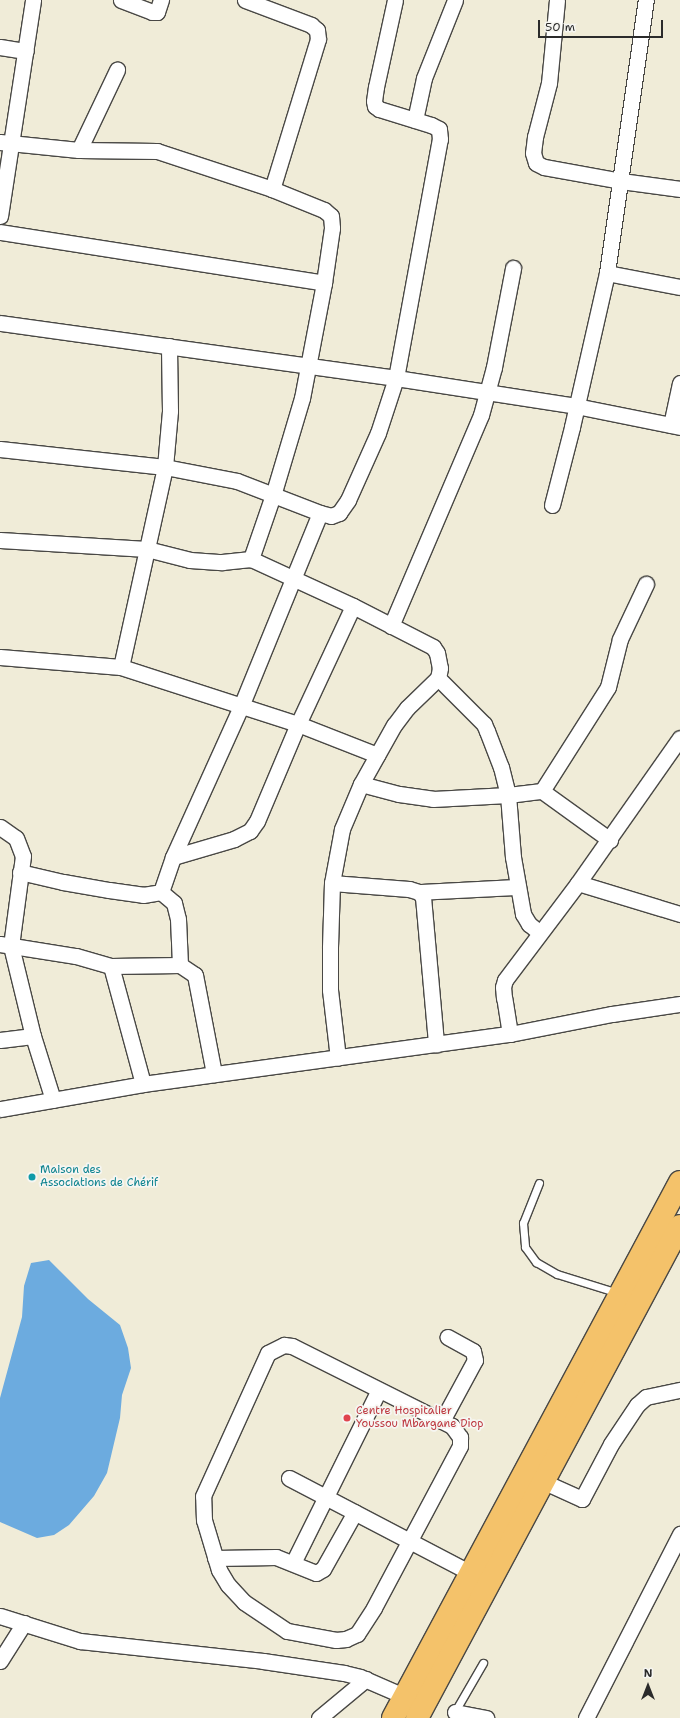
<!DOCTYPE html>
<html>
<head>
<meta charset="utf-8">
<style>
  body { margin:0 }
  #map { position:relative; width:680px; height:1718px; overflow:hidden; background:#f0ecd8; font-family:"Shantell Sans",sans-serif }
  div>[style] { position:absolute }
  .water>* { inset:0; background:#6cabdf }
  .roads { filter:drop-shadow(1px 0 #494845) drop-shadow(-1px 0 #494845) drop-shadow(0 1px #494845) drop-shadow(0 -1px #494845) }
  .lane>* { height:7px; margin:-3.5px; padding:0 3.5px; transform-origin:3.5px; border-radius:3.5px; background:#fff }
  .street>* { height:15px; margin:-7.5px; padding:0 7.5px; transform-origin:7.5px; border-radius:7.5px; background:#fff }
  .primary>* { height:22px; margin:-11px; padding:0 11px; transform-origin:11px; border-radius:11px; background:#f4c26a }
  .dots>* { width:11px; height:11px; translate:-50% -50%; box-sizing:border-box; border:2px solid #f6f6f2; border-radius:50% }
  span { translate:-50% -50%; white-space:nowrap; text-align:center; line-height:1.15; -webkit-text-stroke:3.5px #f6f6f2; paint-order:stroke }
  .culture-label { font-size:11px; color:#0d838f }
  .left { translate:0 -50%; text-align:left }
  .health-label { font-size:11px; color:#be3a42 }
  .north { position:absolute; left:628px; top:1666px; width:40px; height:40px; -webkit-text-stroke:3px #f6f6f2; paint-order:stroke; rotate:0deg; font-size:11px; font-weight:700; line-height:16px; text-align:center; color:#2b2b2b }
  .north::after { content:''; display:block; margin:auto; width:14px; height:18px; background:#2b2b2b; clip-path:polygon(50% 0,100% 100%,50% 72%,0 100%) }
  .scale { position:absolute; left:538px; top:20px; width:125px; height:18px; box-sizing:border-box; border:2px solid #2b2b2b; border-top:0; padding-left:5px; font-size:12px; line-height:14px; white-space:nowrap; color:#2b2b2b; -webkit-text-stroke:3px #f6f6f2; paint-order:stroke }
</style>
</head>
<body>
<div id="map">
  <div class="water">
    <div style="clip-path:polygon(49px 1260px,88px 1299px,120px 1325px,128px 1348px,131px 1368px,122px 1395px,120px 1418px,107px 1473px,94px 1496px,69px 1525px,54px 1535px,37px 1538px,0 1522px,0 1398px,22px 1317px,24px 1286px,31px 1263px)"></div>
  </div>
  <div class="roads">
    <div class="lane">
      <div style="left:539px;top:1183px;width:43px;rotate:111.8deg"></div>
      <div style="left:523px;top:1223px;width:24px;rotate:85deg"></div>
      <div style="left:525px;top:1247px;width:19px;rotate:54deg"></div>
      <div style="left:536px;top:1262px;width:24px;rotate:30deg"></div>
      <div style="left:557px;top:1274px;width:64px;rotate:17.3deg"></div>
      <div style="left:454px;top:1713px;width:58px;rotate:-59.9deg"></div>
    </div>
    <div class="street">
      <div style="left:121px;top:0;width:33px;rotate:21deg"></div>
      <div style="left:152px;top:12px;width:5px"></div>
      <div style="left:157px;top:12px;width:13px;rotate:-72deg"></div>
      <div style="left:245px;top:0;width:71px;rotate:20.7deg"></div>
      <div style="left:311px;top:25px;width:8px;rotate:40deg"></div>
      <div style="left:317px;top:30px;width:9px;rotate:84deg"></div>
      <div style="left:318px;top:39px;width:157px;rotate:107deg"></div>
      <div style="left:557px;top:0;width:83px;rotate:95.5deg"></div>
      <div style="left:549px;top:83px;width:56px;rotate:104.5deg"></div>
      <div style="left:535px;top:137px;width:16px;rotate:97deg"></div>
      <div style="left:533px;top:153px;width:10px;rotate:73deg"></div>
      <div style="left:536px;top:163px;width:9px;rotate:27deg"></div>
      <div style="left:544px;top:167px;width:78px;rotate:10.3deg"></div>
      <div style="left:621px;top:181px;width:60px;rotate:7.7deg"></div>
      <div style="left:0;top:47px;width:26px;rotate:9deg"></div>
      <div style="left:415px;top:120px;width:43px;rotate:-77.9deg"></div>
      <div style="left:424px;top:78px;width:84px;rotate:-68.3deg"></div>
      <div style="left:0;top:142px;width:79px;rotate:5.8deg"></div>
      <div style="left:79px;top:150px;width:78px;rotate:0.7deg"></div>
      <div style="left:157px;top:151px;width:121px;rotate:18.3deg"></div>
      <div style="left:272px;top:189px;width:56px;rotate:22deg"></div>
      <div style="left:324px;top:210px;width:9px;rotate:41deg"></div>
      <div style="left:331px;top:216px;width:12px;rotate:85deg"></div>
      <div style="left:332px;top:228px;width:56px;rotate:98.3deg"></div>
      <div style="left:324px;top:283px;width:117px;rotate:100.8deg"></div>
      <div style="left:302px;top:398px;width:101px;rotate:106.6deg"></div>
      <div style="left:273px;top:495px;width:68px;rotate:109deg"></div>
      <div style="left:79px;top:150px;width:89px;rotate:-64.6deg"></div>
      <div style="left:0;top:216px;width:219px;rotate:-81.3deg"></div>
      <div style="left:0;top:232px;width:328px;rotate:8.9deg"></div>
      <div style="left:607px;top:273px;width:74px;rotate:10.9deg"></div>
      <div style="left:0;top:323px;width:400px;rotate:7.9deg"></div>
      <div style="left:396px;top:378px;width:182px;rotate:8.8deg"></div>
      <div style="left:576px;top:406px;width:106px;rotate:11.4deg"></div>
      <div style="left:671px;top:425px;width:43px;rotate:-77.9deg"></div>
      <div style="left:0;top:449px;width:166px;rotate:6.2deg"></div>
      <div style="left:165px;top:467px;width:73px;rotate:11deg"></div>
      <div style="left:237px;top:481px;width:89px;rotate:21.1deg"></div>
      <div style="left:320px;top:513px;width:11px;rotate:15deg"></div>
      <div style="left:331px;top:516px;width:9px;rotate:-21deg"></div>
      <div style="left:339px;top:513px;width:16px;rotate:-55deg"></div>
      <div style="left:348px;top:500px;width:73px;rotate:-65.9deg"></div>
      <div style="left:378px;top:433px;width:58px;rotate:-71.9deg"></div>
      <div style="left:396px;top:378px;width:243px;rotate:-79.6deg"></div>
      <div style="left:440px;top:139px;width:10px;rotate:-96deg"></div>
      <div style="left:439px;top:129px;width:9px;rotate:-153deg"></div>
      <div style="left:431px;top:125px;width:54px;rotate:-162.9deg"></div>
      <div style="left:379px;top:109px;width:5px;rotate:-143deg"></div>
      <div style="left:375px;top:106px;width:5px;rotate:-101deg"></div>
      <div style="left:374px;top:101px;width:14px;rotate:-82deg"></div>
      <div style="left:376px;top:87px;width:89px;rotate:-77.7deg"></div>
      <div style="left:552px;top:505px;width:81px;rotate:-75.6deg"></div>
      <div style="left:572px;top:427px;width:158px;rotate:-77.2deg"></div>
      <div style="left:607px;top:273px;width:276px;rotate:-81.9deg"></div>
      <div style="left:0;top:540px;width:147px;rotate:3.5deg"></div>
      <div style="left:147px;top:549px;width:44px;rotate:14.3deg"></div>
      <div style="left:190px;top:560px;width:32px;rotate:4deg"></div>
      <div style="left:222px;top:562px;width:29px;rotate:-6deg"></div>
      <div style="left:251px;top:559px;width:112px;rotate:24.7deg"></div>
      <div style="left:353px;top:606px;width:90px;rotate:27.1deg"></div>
      <div style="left:433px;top:647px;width:7px;rotate:56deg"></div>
      <div style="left:437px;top:653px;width:15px;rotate:79deg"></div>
      <div style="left:440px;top:668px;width:10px;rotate:101deg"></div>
      <div style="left:438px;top:678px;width:43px;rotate:135.9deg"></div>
      <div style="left:407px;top:708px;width:21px;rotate:127deg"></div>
      <div style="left:394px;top:725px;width:68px;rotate:119.2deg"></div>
      <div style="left:361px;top:784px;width:49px;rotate:112.9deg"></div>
      <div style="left:342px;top:829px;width:55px;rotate:100.5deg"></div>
      <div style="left:332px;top:883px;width:65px;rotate:91.8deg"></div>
      <div style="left:330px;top:948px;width:42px;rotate:90deg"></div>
      <div style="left:330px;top:990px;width:68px;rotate:83.3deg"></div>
      <div style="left:391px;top:626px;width:229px;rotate:-66.9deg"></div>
      <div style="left:481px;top:415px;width:50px;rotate:-74.8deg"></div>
      <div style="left:494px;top:367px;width:101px;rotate:-79.1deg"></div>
      <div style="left:0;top:657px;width:121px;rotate:4.7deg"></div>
      <div style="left:121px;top:667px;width:186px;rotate:17.9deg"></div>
      <div style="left:298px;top:724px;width:85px;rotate:21.4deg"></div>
      <div style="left:121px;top:667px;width:205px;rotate:-77.6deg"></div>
      <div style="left:165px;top:467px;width:56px;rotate:-84.9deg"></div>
      <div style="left:170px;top:411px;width:65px;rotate:-90.9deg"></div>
      <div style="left:438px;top:678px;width:65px;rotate:45deg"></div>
      <div style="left:484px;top:724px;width:8px;rotate:67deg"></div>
      <div style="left:487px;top:731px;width:39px;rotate:69deg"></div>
      <div style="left:501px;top:767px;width:29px;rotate:76deg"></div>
      <div style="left:508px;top:795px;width:62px;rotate:85.4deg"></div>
      <div style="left:513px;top:857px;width:58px;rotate:80deg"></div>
      <div style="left:523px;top:914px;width:12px;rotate:59deg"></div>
      <div style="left:529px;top:924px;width:14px;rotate:39deg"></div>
      <div style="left:361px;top:784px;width:39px;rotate:15deg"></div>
      <div style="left:399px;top:794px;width:34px;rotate:8deg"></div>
      <div style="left:433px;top:799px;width:75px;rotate:-3.1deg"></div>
      <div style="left:508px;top:795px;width:34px;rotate:-7deg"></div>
      <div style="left:542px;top:791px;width:84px;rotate:35.8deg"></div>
      <div style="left:542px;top:791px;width:123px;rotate:-57.6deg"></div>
      <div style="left:608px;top:687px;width:49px;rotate:-76deg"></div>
      <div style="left:620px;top:639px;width:61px;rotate:-64.7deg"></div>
      <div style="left:0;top:827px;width:19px;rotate:35deg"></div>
      <div style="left:16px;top:838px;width:19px;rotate:69deg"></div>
      <div style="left:23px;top:856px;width:91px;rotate:97.6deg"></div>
      <div style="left:11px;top:946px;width:93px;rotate:76.3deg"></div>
      <div style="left:33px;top:1036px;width:67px;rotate:72.6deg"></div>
      <div style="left:173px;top:857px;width:64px;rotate:-16.4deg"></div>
      <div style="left:234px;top:839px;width:18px;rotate:-27deg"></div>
      <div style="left:250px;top:831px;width:12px;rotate:-55deg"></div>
      <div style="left:257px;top:821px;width:105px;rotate:-67.1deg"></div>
      <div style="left:298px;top:724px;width:130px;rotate:-65deg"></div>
      <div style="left:20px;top:872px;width:44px;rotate:13.1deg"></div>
      <div style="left:63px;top:882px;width:47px;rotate:9.9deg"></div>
      <div style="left:109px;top:890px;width:34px;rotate:8deg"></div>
      <div style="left:143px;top:895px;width:18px;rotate:-9deg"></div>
      <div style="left:161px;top:892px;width:37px;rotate:-71deg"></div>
      <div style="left:173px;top:857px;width:168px;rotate:-65.7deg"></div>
      <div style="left:242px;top:704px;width:206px;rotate:-67.8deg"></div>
      <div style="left:332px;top:883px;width:77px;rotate:4.5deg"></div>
      <div style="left:409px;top:889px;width:10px;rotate:17deg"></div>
      <div style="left:419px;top:892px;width:6px;rotate:51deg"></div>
      <div style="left:423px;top:897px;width:148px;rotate:84.9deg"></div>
      <div style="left:578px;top:883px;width:107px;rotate:16.9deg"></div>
      <div style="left:161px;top:892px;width:17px;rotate:40deg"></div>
      <div style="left:174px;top:903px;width:16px;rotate:76deg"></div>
      <div style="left:178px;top:919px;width:46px;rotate:87.5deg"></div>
      <div style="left:419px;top:892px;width:99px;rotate:-2.9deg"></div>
      <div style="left:0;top:944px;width:77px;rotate:9deg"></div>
      <div style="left:76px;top:956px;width:36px;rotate:16deg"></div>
      <div style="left:111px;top:966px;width:69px;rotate:-0.8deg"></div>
      <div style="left:180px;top:965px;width:18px;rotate:34deg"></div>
      <div style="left:195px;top:975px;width:101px;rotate:79.1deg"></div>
      <div style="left:111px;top:966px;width:122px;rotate:74.8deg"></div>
      <div style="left:510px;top:1034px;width:36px;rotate:-99deg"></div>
      <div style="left:504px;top:998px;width:11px;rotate:-95deg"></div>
      <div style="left:503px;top:987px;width:7px;rotate:-74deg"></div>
      <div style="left:505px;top:980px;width:121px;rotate:-53deg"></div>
      <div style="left:578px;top:883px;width:177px;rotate:-54.9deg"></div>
      <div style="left:0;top:1040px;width:33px;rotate:-7deg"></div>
      <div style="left:0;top:1109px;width:145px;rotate:-9.9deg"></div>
      <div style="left:143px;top:1084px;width:370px;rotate:-7.8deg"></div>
      <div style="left:510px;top:1034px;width:104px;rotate:-11.1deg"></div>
      <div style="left:612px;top:1014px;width:69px;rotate:-8.4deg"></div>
      <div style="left:284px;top:1345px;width:8px;rotate:7deg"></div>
      <div style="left:292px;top:1346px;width:179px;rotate:26.6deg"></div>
      <div style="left:452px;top:1426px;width:14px;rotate:54deg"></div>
      <div style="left:460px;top:1437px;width:9px;rotate:90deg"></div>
      <div style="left:460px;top:1446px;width:183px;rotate:118deg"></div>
      <div style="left:374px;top:1608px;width:31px;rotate:123deg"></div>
      <div style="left:357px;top:1634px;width:12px;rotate:156deg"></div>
      <div style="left:346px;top:1639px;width:10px;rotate:174deg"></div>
      <div style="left:336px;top:1640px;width:50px;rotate:-169.6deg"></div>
      <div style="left:287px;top:1631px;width:52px;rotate:-146deg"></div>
      <div style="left:244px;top:1602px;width:23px;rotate:-133deg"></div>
      <div style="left:228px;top:1585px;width:17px;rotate:-121deg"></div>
      <div style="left:219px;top:1570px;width:52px;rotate:-106.7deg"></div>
      <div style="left:204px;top:1520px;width:24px;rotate:-92deg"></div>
      <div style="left:203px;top:1496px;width:157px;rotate:-65.6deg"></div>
      <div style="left:268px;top:1353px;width:18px;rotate:-27deg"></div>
      <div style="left:442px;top:1421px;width:69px;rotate:-61.6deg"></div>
      <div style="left:475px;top:1360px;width:9px;rotate:-103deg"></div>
      <div style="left:473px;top:1351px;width:29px;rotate:-151deg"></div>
      <div style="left:289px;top:1478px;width:213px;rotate:27.6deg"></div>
      <div style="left:542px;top:1481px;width:44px;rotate:24.2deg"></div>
      <div style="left:582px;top:1499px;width:62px;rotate:-62.2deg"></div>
      <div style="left:611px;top:1444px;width:47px;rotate:-56.3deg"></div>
      <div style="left:637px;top:1405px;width:12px;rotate:-42deg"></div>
      <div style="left:646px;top:1397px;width:35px;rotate:-12deg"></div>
      <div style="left:215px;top:1558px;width:61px;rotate:-0.9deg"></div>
      <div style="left:276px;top:1557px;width:43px;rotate:21.8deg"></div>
      <div style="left:316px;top:1573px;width:8px;rotate:-30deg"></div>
      <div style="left:323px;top:1569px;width:65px;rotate:-60.7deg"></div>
      <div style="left:293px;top:1563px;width:193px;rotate:-63.6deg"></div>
      <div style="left:0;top:1616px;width:84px;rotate:17.4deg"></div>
      <div style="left:80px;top:1641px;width:184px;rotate:6.2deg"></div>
      <div style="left:263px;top:1661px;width:82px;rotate:8.4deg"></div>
      <div style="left:344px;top:1673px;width:16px;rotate:14deg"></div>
      <div style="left:360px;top:1677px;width:48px;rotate:23.4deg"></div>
      <div style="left:0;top:1661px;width:45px;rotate:-57.7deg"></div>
      <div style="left:455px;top:1712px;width:32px;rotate:11deg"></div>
      <div style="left:319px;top:1718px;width:61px;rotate:-39.7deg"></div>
      <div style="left:586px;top:1718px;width:207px;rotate:-62.9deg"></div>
    </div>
    <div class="primary">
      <div style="left:393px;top:1718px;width:608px;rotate:-61.83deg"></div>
      <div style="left:417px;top:1718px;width:558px;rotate:-61.87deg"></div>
    </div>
  </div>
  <div class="dots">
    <div style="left:32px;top:1177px;background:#0f9aa8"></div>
    <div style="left:347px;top:1418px;background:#e0444e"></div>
  </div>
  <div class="culture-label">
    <span class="left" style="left:40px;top:1177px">Maison des<br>Associations de Chérif</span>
  </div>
  <div class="health-label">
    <span class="left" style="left:356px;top:1418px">Centre Hospitalier<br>Youssou Mbargane Diop</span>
  </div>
  <div class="north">N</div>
  <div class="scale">50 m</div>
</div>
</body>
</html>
